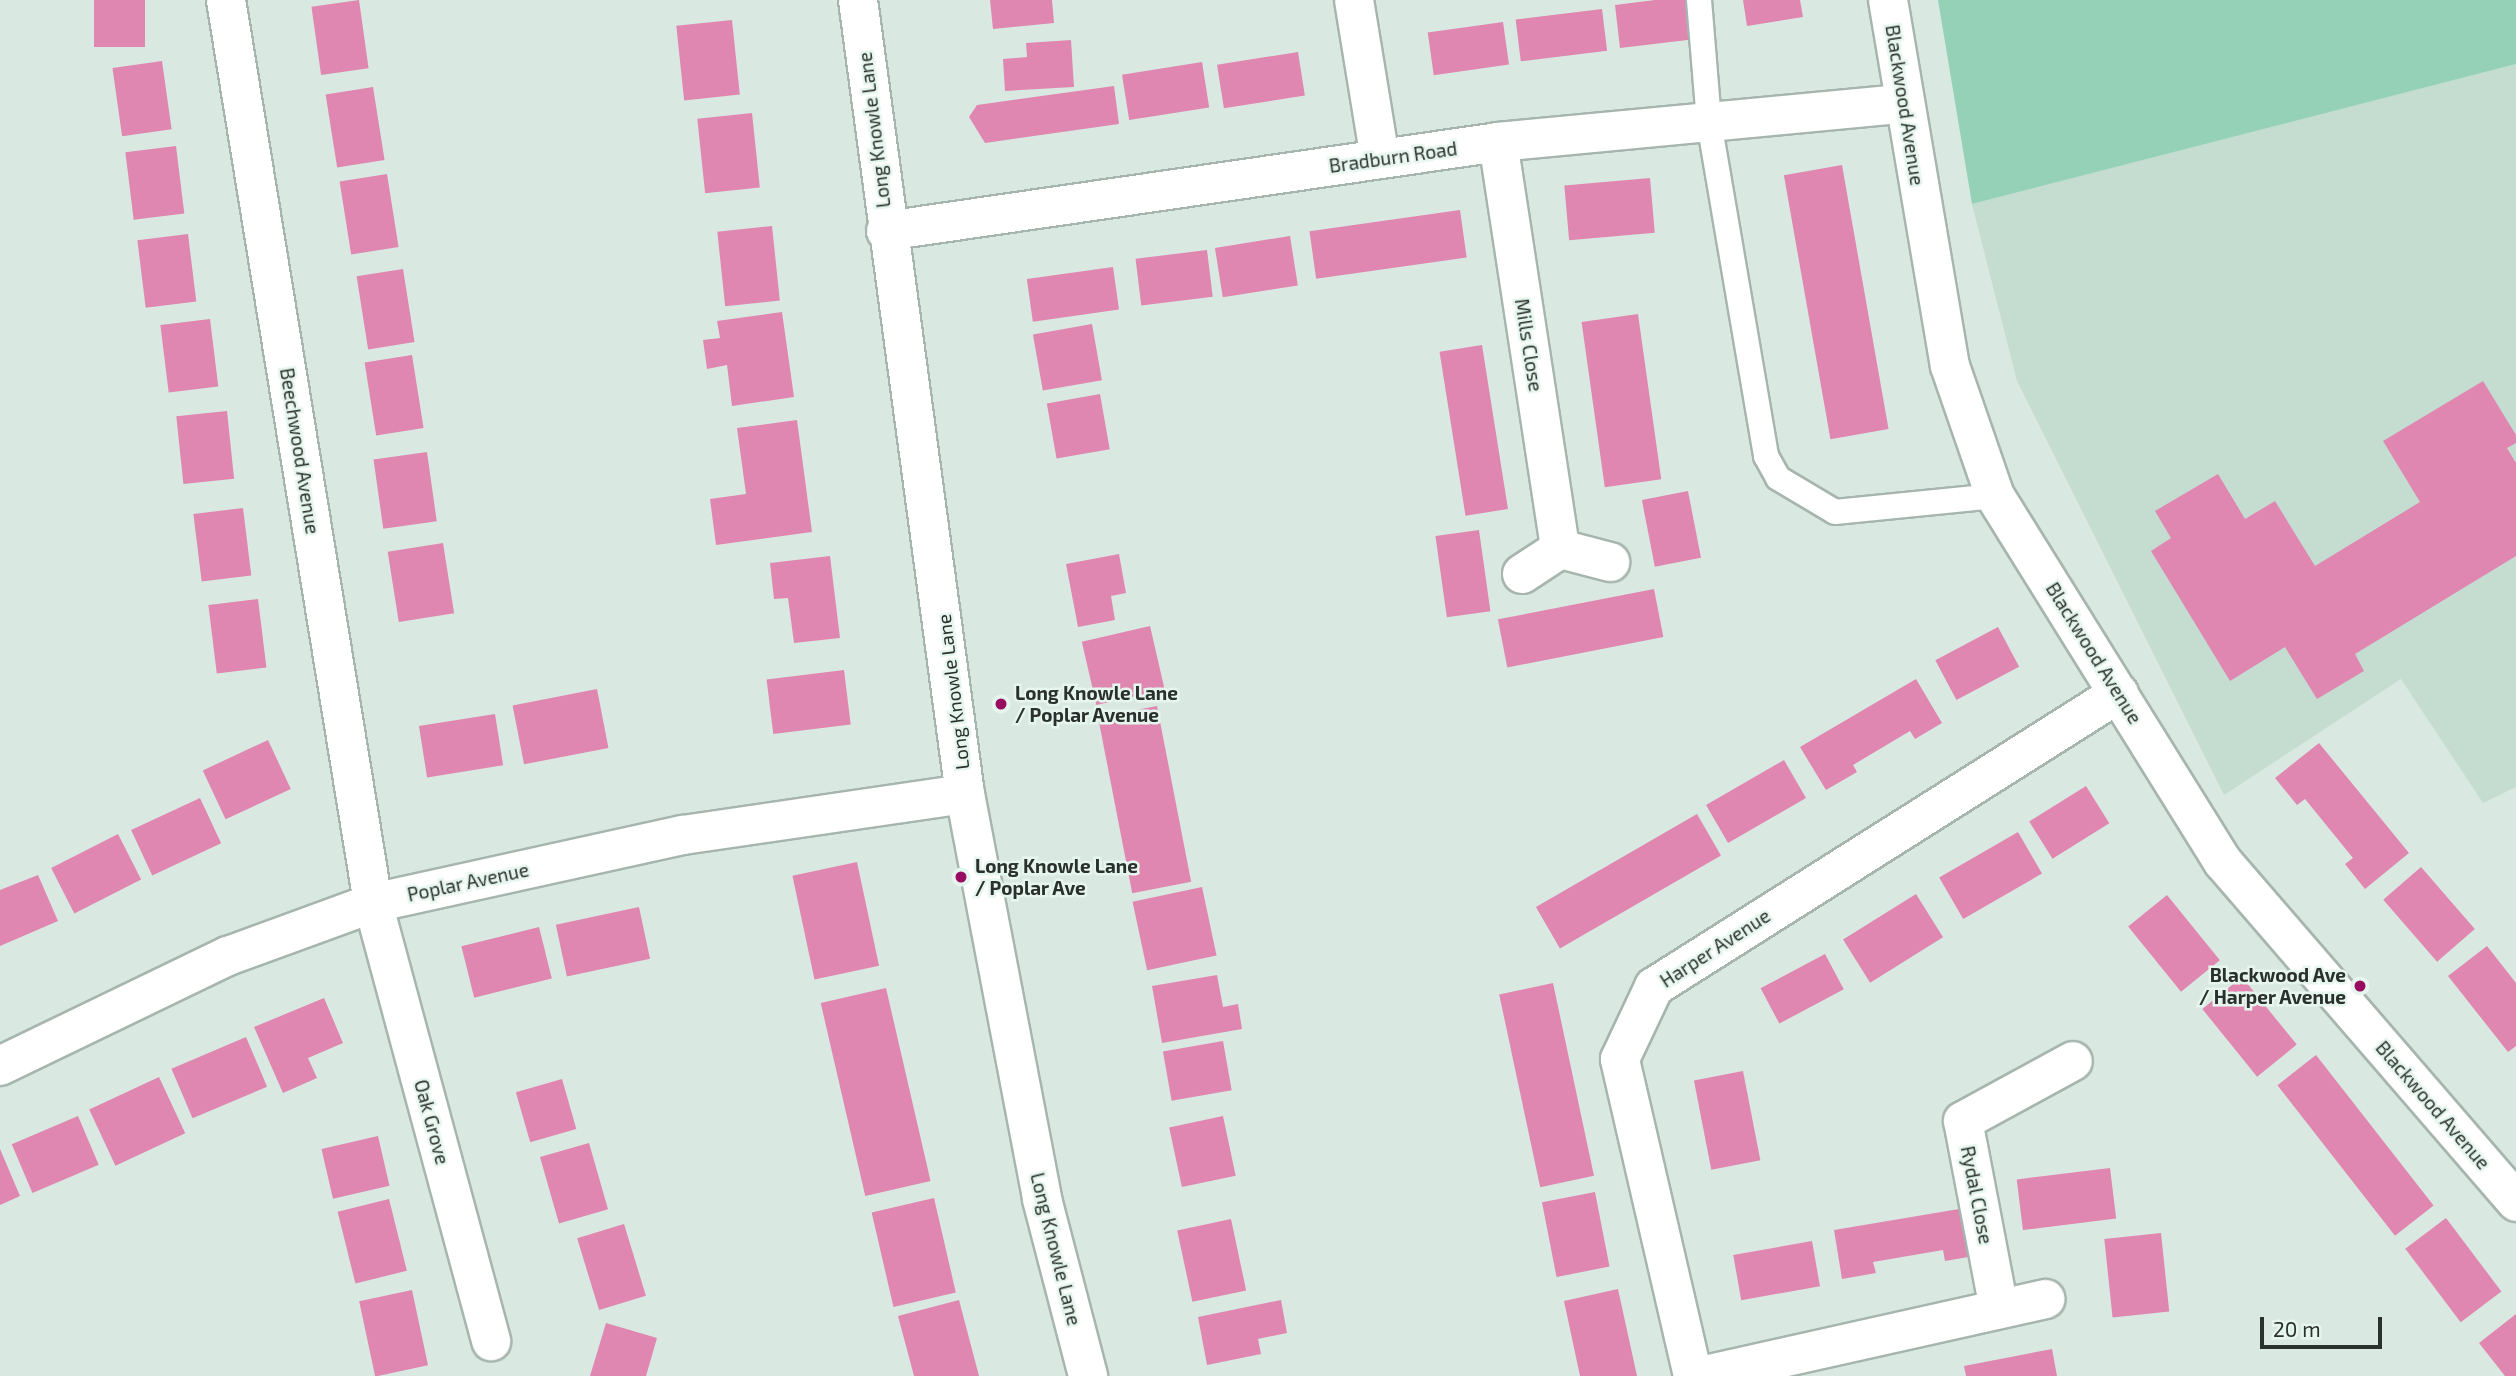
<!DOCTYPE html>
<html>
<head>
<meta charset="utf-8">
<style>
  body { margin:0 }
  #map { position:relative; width:2516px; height:1376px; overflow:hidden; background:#d9e9e1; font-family:"Exo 2",sans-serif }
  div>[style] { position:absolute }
  .built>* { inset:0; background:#c5dcd1 }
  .green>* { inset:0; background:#94d1b7 }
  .building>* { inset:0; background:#df87b0; transform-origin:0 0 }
  .roads { filter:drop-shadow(2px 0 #a6b5ae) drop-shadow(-2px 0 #a6b5ae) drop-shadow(0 2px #a6b5ae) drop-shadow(0 -2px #a6b5ae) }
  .service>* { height:24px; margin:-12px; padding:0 12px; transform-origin:12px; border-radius:12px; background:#fff }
  .minor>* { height:38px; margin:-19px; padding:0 19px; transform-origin:19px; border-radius:19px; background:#fff }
  .secondary>* { height:38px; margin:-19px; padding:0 19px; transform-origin:19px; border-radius:19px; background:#fff }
  .dots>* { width:19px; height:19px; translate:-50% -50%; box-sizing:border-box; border:4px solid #e6f6ef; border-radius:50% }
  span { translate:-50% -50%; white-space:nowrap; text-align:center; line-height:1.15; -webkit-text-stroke:5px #e6f6ef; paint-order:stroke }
  .street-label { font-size:19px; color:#2a302d }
  .poi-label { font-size:19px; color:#2a302d; font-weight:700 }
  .left { translate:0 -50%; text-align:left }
  .right { translate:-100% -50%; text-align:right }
  .scale { position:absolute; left:2260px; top:1317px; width:122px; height:32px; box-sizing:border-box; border:4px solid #2a302d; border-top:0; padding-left:9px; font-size:21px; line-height:24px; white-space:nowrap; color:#2a302d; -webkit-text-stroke:5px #e6f6ef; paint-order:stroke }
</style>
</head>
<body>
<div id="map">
  <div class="built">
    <div style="clip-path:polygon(2516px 64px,2516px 787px,2483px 803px,2401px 679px,2224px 795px,2017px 381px,1972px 204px)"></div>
  </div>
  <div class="green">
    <div style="clip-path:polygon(1938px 0,2516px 0,2516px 64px,1972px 204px)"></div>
  </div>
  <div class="building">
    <div style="left:94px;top:0;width:51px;height:47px"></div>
    <div style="left:359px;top:0;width:69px;height:48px;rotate:82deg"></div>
    <div style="clip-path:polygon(990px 0,1052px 0,1054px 23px,993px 29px)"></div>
    <div style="clip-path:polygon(1655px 0,1691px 0,1696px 39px,1620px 48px,1615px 5px)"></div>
    <div style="clip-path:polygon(1743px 0,1800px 0,1803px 17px,1747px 26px)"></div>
    <div style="left:1602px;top:9px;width:42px;height:87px;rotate:83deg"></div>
    <div style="left:732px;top:20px;width:75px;height:56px;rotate:84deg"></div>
    <div style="left:1503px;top:22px;width:43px;height:76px;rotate:82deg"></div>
    <div style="clip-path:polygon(1071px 40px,1074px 87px,1005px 91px,1003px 59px,1027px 57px,1026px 43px)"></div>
    <div style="left:1298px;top:52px;width:44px;height:82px;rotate:81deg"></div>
    <div style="left:162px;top:61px;width:69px;height:50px;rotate:82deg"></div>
    <div style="left:1202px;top:62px;width:46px;height:81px;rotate:81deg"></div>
    <div style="clip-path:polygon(1114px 86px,1119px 124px,985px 143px,969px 117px,977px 105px)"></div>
    <div style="left:373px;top:87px;width:74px;height:48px;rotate:81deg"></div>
    <div style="left:752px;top:113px;width:75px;height:55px;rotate:84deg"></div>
    <div style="left:176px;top:146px;width:68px;height:51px;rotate:83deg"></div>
    <div style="left:1842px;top:165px;width:268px;height:59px;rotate:80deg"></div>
    <div style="left:387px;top:174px;width:74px;height:48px;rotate:81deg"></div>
    <div style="left:1650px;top:178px;width:55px;height:86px;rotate:85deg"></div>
    <div style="left:1460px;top:210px;width:48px;height:152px;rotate:82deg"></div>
    <div style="left:772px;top:226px;width:75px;height:55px;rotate:84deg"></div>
    <div style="left:188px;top:234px;width:68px;height:51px;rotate:83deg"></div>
    <div style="left:1290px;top:236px;width:50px;height:76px;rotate:81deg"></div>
    <div style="left:1207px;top:250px;width:47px;height:72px;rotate:83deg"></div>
    <div style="left:1113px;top:267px;width:43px;height:87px;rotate:82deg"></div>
    <div style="left:403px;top:269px;width:74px;height:47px;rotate:81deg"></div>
    <div style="clip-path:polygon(782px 312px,794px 397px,732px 406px,727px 365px,707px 369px,703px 340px,720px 338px,717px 321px)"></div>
    <div style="left:1638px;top:314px;width:167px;height:57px;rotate:82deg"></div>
    <div style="left:210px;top:319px;width:68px;height:50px;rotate:83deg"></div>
    <div style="left:1092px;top:324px;width:57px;height:60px;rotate:80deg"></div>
    <div style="left:1482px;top:345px;width:166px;height:43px;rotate:81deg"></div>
    <div style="left:412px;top:355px;width:74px;height:48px;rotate:81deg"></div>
    <div style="clip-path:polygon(2483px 381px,2516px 435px,2516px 443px,2507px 448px,2516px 463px,2516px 556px,2355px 654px,2364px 671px,2317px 699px,2285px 647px,2230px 681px,2151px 551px,2171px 538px,2155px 511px,2218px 474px,2245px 519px,2275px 501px,2315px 566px,2420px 502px,2383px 441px)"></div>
    <div style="left:1100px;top:394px;width:56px;height:54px;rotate:80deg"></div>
    <div style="left:227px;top:411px;width:68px;height:51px;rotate:84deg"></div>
    <div style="clip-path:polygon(797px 420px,812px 532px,716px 545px,710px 499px,746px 494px,737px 428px)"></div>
    <div style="left:427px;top:452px;width:70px;height:54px;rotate:82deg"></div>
    <div style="left:1688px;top:491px;width:68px;height:47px;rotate:79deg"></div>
    <div style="left:243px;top:508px;width:68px;height:50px;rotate:83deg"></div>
    <div style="left:1479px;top:530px;width:82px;height:44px;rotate:82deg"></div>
    <div style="left:443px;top:543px;width:71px;height:56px;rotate:81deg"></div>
    <div style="clip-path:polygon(1119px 554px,1126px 593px,1111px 596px,1115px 620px,1078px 627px,1066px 564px)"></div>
    <div style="clip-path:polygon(830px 556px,840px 638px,794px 643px,788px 598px,774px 599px,770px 563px)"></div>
    <div style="left:1654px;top:589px;width:49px;height:159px;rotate:79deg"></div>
    <div style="left:258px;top:599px;width:69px;height:50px;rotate:83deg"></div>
    <div style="left:1150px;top:626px;width:65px;height:70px;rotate:77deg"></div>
    <div style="left:1998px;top:627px;width:45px;height:71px;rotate:62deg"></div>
    <div style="left:844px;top:670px;width:55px;height:78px;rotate:83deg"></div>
    <div style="clip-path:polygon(1916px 679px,1942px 723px,1915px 739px,1910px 731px,1853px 765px,1857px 772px,1826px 790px,1800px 747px)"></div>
    <div style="left:597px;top:689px;width:60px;height:86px;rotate:79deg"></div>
    <div style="left:1157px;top:706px;width:179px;height:60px;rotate:79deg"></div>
    <div style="left:495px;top:714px;width:52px;height:77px;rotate:81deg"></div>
    <div style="left:268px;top:740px;width:54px;height:72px;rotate:65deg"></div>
    <div style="clip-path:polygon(2319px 743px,2409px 853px,2365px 889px,2345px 864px,2353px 858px,2305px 799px,2297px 805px,2275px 778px)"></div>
    <div style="left:1784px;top:760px;width:44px;height:90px;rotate:60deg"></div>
    <div style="left:2086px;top:786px;width:44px;height:67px;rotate:58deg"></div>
    <div style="left:200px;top:798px;width:50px;height:76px;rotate:65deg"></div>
    <div style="left:1697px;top:814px;width:48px;height:186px;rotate:60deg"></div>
    <div style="left:2018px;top:832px;width:48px;height:91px;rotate:60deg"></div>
    <div style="left:118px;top:834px;width:51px;height:75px;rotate:63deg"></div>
    <div style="left:857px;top:862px;width:106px;height:66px;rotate:78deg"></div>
    <div style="left:2421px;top:867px;width:82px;height:50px;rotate:49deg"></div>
    <div style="clip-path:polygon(38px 875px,58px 921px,0 946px,0 890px)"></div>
    <div style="left:1202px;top:887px;width:70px;height:71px;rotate:78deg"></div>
    <div style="left:1916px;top:894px;width:51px;height:86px;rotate:58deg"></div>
    <div style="left:2167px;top:895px;width:84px;height:50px;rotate:51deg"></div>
    <div style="left:639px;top:907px;width:53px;height:85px;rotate:78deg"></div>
    <div style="left:539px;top:927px;width:53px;height:80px;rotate:76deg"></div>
    <div style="clip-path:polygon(2487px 946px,2516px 983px,2516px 1046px,2508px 1052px,2448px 976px)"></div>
    <div style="left:1825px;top:954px;width:40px;height:73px;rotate:62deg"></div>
    <div style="clip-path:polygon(1217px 975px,1223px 1007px,1238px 1004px,1242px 1029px,1162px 1043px,1152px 986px)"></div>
    <div style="left:2242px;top:977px;width:87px;height:51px;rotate:51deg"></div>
    <div style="left:1553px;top:983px;width:197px;height:55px;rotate:78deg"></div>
    <div style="left:886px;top:988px;width:198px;height:67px;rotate:77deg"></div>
    <div style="clip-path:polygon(324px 998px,343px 1043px,308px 1058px,317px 1078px,283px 1093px,254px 1027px)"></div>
    <div style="left:246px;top:1037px;width:54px;height:81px;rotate:67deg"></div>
    <div style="left:1223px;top:1041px;width:50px;height:61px;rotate:80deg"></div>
    <div style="left:2316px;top:1055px;width:191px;height:49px;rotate:52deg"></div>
    <div style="left:1743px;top:1071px;width:91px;height:50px;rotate:79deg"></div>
    <div style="left:159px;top:1077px;width:62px;height:77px;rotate:65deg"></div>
    <div style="left:562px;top:1079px;width:52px;height:48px;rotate:74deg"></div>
    <div style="left:78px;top:1116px;width:53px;height:72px;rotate:67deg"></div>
    <div style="left:1223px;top:1116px;width:61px;height:55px;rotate:78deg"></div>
    <div style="left:378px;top:1136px;width:51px;height:58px;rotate:77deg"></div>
    <div style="left:589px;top:1143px;width:69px;height:51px;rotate:74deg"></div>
    <div style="clip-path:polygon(0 1149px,20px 1196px,0 1205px)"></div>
    <div style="left:2110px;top:1168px;width:51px;height:94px;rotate:83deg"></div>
    <div style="left:1595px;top:1192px;width:76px;height:54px;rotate:79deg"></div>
    <div style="left:934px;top:1198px;width:97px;height:64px;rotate:77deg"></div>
    <div style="left:389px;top:1199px;width:74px;height:53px;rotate:76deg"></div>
    <div style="clip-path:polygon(1965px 1208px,1974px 1256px,1945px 1261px,1943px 1250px,1873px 1262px,1876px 1273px,1842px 1279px,1834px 1230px)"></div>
    <div style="left:2446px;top:1218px;width:92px;height:51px;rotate:53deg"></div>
    <div style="left:1231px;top:1219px;width:73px;height:55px;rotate:78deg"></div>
    <div style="left:624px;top:1224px;width:75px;height:49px;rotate:73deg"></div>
    <div style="left:2161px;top:1233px;width:79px;height:57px;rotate:84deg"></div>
    <div style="left:1812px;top:1241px;width:46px;height:80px;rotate:80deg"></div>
    <div style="clip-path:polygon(1618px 1289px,1637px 1376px,1580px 1376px,1564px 1301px)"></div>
    <div style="left:412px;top:1290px;width:77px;height:54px;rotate:78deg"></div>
    <div style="clip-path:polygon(959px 1300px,979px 1376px,914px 1376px,898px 1316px)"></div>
    <div style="clip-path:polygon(1281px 1300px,1287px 1333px,1258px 1339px,1261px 1354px,1207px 1365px,1198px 1317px)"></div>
    <div style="clip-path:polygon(2516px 1314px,2516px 1376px,2505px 1376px,2479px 1343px)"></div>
    <div style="clip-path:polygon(606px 1323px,657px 1338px,646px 1376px,590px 1376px)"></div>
    <div style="clip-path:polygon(2052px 1349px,2057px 1376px,1966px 1376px,1964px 1366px)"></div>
  </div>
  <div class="roads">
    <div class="service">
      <div style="left:1699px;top:0;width:122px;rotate:85.3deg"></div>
      <div style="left:1709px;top:122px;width:339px;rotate:80.3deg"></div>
      <div style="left:1766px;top:456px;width:25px;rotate:61deg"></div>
      <div style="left:1778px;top:478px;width:66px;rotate:30.8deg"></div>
      <div style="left:1835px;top:512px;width:161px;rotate:-5.7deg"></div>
    </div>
    <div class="minor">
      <div style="left:226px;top:0;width:915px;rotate:80.75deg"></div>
      <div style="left:373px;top:903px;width:454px;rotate:74.9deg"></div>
      <div style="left:1354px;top:0;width:161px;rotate:80.7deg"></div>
      <div style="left:1888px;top:0;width:371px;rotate:80.4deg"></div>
      <div style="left:1950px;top:366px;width:138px;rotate:70.9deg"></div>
      <div style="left:1995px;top:496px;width:431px;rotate:58.1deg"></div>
      <div style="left:2223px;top:862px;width:449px;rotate:49.2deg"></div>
      <div style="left:1498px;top:142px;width:412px;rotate:81.3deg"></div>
      <div style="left:886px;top:231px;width:618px;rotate:-8.27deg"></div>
      <div style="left:1498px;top:142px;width:407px;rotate:-5.4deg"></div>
      <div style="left:1522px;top:574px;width:45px;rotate:-33.3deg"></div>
      <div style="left:1560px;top:549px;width:52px;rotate:14.6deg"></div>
      <div style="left:0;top:1066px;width:253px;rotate:-25.8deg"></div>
      <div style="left:228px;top:956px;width:154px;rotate:-20.1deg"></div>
      <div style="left:373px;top:903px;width:317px;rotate:-12.4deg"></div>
      <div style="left:683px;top:835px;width:285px;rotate:-8.3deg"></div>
      <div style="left:1999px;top:1309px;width:191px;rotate:-100.8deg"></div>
      <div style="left:1963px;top:1121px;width:125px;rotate:-28.6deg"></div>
      <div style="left:1693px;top:1376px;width:325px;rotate:-103deg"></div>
      <div style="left:1620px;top:1059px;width:80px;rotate:-64.7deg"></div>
      <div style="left:1654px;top:987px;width:550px;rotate:-32.3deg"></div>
      <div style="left:1701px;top:1376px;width:353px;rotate:-12.6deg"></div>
    </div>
    <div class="secondary">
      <div style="left:858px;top:0;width:801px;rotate:82.33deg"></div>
      <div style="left:965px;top:794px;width:412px;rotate:79.2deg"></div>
      <div style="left:1042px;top:1199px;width:183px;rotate:75.4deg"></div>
    </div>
  </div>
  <div class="dots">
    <div style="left:1001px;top:704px;background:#980d62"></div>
    <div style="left:961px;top:877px;background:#980d62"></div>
    <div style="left:2360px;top:986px;background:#980d62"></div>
  </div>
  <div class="street-label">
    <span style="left:1905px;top:105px;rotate:81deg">Blackwood Avenue</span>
    <span style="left:874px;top:130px;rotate:-97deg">Long Knowle Lane</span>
    <span style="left:1393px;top:157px;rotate:-8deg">Bradburn Road</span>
    <span style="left:1529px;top:345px;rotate:81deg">Mills Close</span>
    <span style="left:300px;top:451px;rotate:81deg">Beechwood Avenue</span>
    <span style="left:2094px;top:653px;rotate:58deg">Blackwood Avenue</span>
    <span style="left:953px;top:692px;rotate:-97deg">Long Knowle Lane</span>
    <span style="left:468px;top:882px;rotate:-12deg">Poplar Avenue</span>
    <span style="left:1715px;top:948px;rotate:-33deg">Harper Avenue</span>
    <span style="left:2433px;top:1105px;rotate:49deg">Blackwood Avenue</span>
    <span style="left:432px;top:1122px;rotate:75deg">Oak Grove</span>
    <span style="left:1977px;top:1195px;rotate:79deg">Rydal Close</span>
    <span style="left:1056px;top:1249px;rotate:76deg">Long Knowle Lane</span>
  </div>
  <div class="poi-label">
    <span class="left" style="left:1015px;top:704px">Long Knowle Lane<br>/ Poplar Avenue</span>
    <span class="left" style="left:975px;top:877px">Long Knowle Lane<br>/ Poplar Ave</span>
    <span class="right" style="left:2346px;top:986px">Blackwood Ave<br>/ Harper Avenue</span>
  </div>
  <div class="scale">20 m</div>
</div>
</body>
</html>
